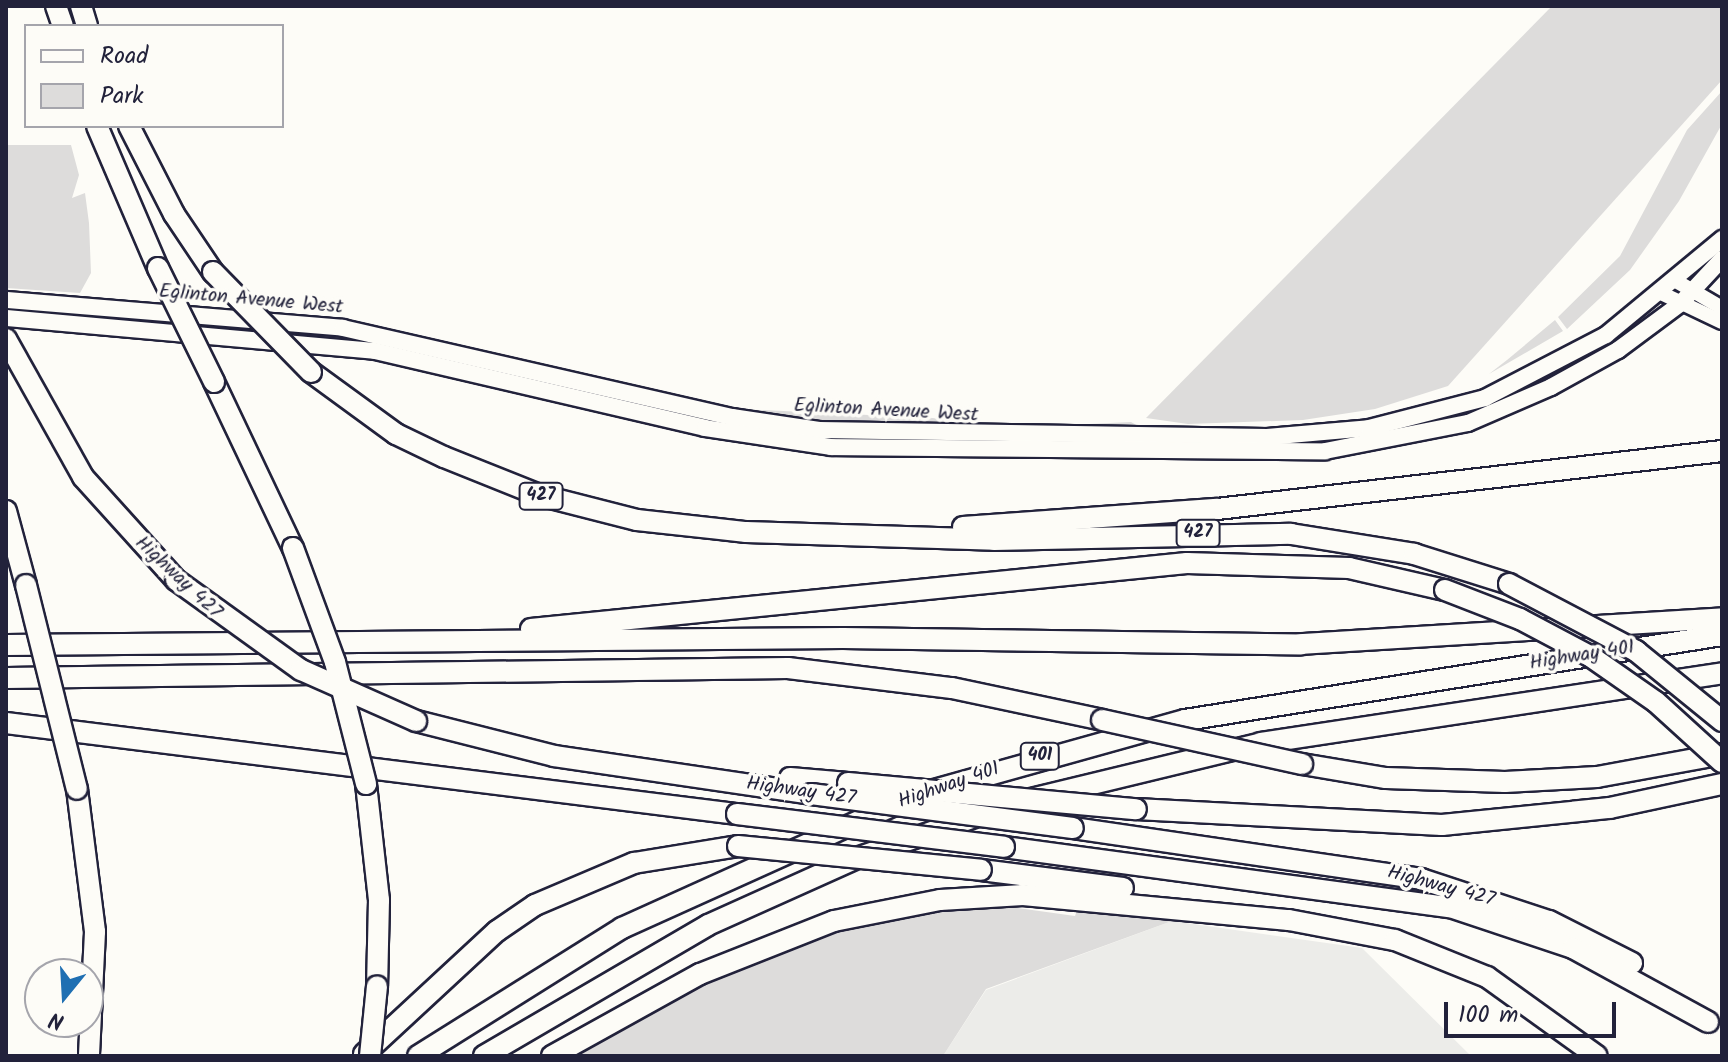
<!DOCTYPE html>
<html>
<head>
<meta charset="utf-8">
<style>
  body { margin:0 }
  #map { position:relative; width:1728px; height:1062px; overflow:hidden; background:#fdfcf7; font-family:Kalam,sans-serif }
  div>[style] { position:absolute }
  .built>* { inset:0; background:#ecece9 }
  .green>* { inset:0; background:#dddcdb }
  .roads { filter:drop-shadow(2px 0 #22223b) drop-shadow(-2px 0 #22223b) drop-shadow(0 2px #22223b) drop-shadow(0 -2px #22223b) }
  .minor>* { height:14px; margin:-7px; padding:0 7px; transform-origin:7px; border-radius:7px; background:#fdfcf7 }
  .major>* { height:16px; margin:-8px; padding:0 8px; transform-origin:8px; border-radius:8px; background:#fdfcf7 }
  .highway>* { height:20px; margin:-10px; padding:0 10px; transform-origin:10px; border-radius:10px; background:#fdfcf7 }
  .bridges { filter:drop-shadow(2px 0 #22223b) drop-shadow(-2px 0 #22223b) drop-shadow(0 2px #22223b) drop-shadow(0 -2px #22223b) }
  .highway-bridge>* { height:20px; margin:-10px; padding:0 10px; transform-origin:10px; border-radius:10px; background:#fdfcf7 }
  span { translate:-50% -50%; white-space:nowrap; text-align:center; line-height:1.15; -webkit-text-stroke:7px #fdfcf7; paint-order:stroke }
  .shield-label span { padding:2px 6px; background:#fdfcf7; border:2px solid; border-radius:6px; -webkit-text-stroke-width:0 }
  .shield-label { font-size:18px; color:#22223b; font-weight:700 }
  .street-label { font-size:20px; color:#22223b }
  .frame { position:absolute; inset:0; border:8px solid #22223b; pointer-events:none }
  .legend { position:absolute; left:24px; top:24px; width:260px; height:104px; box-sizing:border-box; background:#fdfcf7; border:2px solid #a5a5ac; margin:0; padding:10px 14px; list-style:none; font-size:24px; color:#22223b }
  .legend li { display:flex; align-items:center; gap:16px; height:40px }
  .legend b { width:40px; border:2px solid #a5a5ac }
  .north { position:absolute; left:24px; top:958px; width:80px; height:80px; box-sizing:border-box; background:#fdfcf7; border:2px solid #a5a5ac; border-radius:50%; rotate:198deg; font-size:22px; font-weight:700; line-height:32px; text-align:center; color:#22223b }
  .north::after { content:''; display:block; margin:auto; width:28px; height:36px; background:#1f6fb2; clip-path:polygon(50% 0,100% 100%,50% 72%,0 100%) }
  .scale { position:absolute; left:1444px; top:1002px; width:172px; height:36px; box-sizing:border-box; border:4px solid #22223b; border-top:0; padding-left:10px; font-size:24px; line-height:28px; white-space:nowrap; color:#22223b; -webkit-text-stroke:6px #fdfcf7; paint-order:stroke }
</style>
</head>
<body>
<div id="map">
  <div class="built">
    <div style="clip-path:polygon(1172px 921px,1362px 948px,1471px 1056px,943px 1056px,986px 990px)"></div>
  </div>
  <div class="green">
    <div style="clip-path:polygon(1552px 6px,1722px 6px,1722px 80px,1448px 386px,1375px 409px,1303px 420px,1188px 424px,1146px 418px)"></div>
    <div style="clip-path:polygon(1722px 91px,1722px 124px,1679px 201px,1630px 270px,1567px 329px,1558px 317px,1620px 256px,1687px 130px)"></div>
    <div style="clip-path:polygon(6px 145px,71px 145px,79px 175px,72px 198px,85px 193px,89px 223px,91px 273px,80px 293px,6px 288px)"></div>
    <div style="clip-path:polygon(1555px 320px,1563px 331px,1489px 374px,1507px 360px)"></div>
    <div style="clip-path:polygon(716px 408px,933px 418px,987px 429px,1131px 422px,1145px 430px,877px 429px)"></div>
    <div style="clip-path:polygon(997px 905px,1075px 916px,1078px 907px,1172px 921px,986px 989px,943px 1056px,568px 1056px,721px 971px,785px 945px,922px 912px)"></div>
  </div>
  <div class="roads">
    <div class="minor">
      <div style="left:1676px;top:281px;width:53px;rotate:30.4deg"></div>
      <div style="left:1663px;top:294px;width:65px;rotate:25.4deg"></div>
    </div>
    <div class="major">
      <div style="left:6px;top:300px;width:338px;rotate:4.7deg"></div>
      <div style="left:343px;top:328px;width:399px;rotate:12.9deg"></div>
      <div style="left:732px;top:417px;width:88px;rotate:8.5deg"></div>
      <div style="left:819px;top:430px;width:448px;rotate:0.9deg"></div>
      <div style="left:1267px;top:437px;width:102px;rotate:-5deg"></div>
      <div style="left:1369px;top:428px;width:120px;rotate:-14.5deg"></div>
      <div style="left:1485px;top:398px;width:136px;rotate:-27.5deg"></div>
      <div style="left:1606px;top:335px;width:151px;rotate:-39.6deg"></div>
      <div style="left:6px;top:318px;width:370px;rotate:5.1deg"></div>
      <div style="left:375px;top:351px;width:339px;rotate:13.1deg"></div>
      <div style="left:705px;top:428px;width:127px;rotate:8.6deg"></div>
      <div style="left:831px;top:447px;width:494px;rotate:0.5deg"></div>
      <div style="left:1325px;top:451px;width:146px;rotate:-11.1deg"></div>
      <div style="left:1468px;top:423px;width:90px;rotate:-23.4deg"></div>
      <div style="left:1551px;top:387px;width:77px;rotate:-28.9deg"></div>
      <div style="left:1618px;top:350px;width:77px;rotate:-36.6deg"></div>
      <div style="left:1680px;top:304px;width:62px;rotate:-47deg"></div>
    </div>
    <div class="highway">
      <div style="left:56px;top:6px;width:21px;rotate:71deg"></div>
      <div style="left:81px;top:6px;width:21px;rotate:73deg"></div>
      <div style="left:97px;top:126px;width:155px;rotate:66.8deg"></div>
      <div style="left:129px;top:126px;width:99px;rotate:62.9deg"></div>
      <div style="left:174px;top:214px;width:70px;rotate:56.1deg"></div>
      <div style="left:6px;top:339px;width:158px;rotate:60.8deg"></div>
      <div style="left:83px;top:477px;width:139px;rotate:47.9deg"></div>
      <div style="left:311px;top:372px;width:105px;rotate:36.1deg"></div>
      <div style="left:396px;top:434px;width:53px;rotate:25.6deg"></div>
      <div style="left:444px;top:457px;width:102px;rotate:21.8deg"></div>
      <div style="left:539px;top:495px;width:101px;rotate:14.3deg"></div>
      <div style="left:637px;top:520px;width:110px;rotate:6.3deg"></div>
      <div style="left:746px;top:532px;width:248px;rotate:1.8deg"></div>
      <div style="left:994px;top:540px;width:297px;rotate:-1.2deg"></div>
      <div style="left:1291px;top:534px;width:125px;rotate:9.2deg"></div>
      <div style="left:1414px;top:554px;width:100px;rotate:17.5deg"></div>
      <div style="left:214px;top:382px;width:184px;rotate:64.6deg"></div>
      <div style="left:6px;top:511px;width:77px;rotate:74.9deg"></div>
      <div style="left:963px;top:527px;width:255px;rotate:-4.1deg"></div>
      <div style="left:1217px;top:509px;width:508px;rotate:-6.55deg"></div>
      <div style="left:531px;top:629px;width:659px;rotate:-5.75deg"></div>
      <div style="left:1187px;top:563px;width:162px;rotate:1.8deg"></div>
      <div style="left:1349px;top:568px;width:98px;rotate:12.9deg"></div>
      <div style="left:6px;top:645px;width:837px;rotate:-0.48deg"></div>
      <div style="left:843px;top:638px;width:458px;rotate:0.8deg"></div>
      <div style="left:1301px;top:644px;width:422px;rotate:-3.5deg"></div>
      <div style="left:6px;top:678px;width:782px;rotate:-0.73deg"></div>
      <div style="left:788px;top:668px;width:165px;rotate:7deg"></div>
      <div style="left:952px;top:688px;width:153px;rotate:12deg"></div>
      <div style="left:416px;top:721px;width:142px;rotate:14.2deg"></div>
      <div style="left:554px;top:756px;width:260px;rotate:8.4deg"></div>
      <div style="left:6px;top:723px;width:737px;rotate:7.1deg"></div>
      <div style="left:1302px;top:764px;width:85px;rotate:9.5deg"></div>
      <div style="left:1386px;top:778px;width:119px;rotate:1.9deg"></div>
      <div style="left:1505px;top:782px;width:92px;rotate:-3.1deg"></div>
      <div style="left:1597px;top:777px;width:127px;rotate:-10.4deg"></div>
      <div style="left:790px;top:778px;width:58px;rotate:4.9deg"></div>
      <div style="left:366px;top:784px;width:117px;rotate:83.6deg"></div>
      <div style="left:379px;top:900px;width:86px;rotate:91.3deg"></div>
      <div style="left:77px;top:789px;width:144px;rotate:82.8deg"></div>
      <div style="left:95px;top:932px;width:124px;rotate:92.8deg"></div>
      <div style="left:931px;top:791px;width:264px;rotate:-15.6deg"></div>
      <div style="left:1185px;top:720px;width:544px;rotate:-8.99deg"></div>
      <div style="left:1136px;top:809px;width:306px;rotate:3deg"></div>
      <div style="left:1442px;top:825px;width:169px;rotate:-5.8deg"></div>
      <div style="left:1610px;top:808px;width:115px;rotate:-12.1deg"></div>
      <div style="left:1073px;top:828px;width:352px;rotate:8.3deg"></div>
      <div style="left:1421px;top:879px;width:135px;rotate:18.2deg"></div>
      <div style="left:1549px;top:921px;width:93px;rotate:26.8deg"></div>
      <div style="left:1004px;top:847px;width:450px;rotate:7.7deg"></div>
      <div style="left:1450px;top:907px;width:130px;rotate:18.4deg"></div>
      <div style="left:1573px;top:948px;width:154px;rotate:28.7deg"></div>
      <div style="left:981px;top:870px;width:143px;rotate:7.2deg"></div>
      <div style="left:364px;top:1054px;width:181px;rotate:-42.8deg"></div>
      <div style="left:497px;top:931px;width:46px;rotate:-34.4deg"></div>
      <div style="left:535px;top:905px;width:108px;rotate:-23deg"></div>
      <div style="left:634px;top:863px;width:105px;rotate:-9.3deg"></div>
      <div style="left:418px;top:1056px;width:241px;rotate:-32.1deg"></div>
      <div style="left:622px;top:928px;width:302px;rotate:-24.3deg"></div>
      <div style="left:484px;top:1056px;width:259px;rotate:-30.3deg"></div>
      <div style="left:708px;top:925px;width:163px;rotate:-24.2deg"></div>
      <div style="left:857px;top:858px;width:170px;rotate:-19.2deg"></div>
      <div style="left:1018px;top:802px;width:250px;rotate:-13.6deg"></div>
      <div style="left:1261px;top:743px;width:466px;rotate:-8.6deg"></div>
      <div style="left:552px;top:1056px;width:169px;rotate:-29deg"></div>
      <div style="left:700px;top:974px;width:144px;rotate:-21.6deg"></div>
      <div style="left:834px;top:921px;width:108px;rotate:-11.2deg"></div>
      <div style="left:940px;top:900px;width:83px;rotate:-3.4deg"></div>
      <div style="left:1023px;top:895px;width:267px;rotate:5.4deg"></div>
      <div style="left:1289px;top:920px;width:108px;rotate:10.7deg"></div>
      <div style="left:1395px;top:940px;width:99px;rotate:21.9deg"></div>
      <div style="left:1487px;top:977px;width:135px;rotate:35.7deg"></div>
    </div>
  </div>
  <div class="bridges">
    <div class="highway-bridge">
      <div style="left:158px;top:268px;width:127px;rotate:63.8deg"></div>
      <div style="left:213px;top:272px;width:140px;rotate:45.6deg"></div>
      <div style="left:293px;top:548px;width:121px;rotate:69.8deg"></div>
      <div style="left:335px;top:662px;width:126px;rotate:75.7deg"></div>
      <div style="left:176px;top:580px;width:154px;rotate:35.8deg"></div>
      <div style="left:301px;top:670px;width:126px;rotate:23.9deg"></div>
      <div style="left:1509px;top:584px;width:144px;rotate:27.8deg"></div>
      <div style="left:1636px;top:651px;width:111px;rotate:39.1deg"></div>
      <div style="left:26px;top:585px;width:210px;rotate:76deg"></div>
      <div style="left:1445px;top:590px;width:80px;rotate:21.1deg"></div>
      <div style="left:1520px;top:619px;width:79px;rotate:27.9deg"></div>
      <div style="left:1590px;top:656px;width:80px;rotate:34.9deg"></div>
      <div style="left:1656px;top:702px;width:89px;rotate:42.3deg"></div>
      <div style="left:1102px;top:720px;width:205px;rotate:12.4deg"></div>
      <div style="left:848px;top:783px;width:289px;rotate:5.2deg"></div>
      <div style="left:811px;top:794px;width:264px;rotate:7.4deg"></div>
      <div style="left:737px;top:814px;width:269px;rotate:7deg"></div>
      <div style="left:738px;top:846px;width:244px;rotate:5.6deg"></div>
      <div style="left:370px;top:1056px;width:70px;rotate:-84.3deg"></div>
    </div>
  </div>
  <div class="shield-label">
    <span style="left:541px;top:496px">427</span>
    <span style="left:1198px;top:533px">427</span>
    <span style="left:1040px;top:756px">401</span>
  </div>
  <div class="street-label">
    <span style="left:251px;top:300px;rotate:5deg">Eglinton Avenue West</span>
    <span style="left:886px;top:411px;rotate:3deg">Eglinton Avenue West</span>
    <span style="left:178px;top:578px;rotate:43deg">Highway 427</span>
    <span style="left:1582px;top:656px;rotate:-9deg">Highway 401</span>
    <span style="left:949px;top:786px;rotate:-19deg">Highway 401</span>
    <span style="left:801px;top:792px;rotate:8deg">Highway 427</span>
    <span style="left:1441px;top:887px;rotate:15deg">Highway 427</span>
  </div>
  <div class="frame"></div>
  <ul class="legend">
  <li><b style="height:10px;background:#fdfcf7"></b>Road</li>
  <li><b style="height:22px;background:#dddcdb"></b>Park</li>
  </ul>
  <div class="north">N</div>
  <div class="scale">100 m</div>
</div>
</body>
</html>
